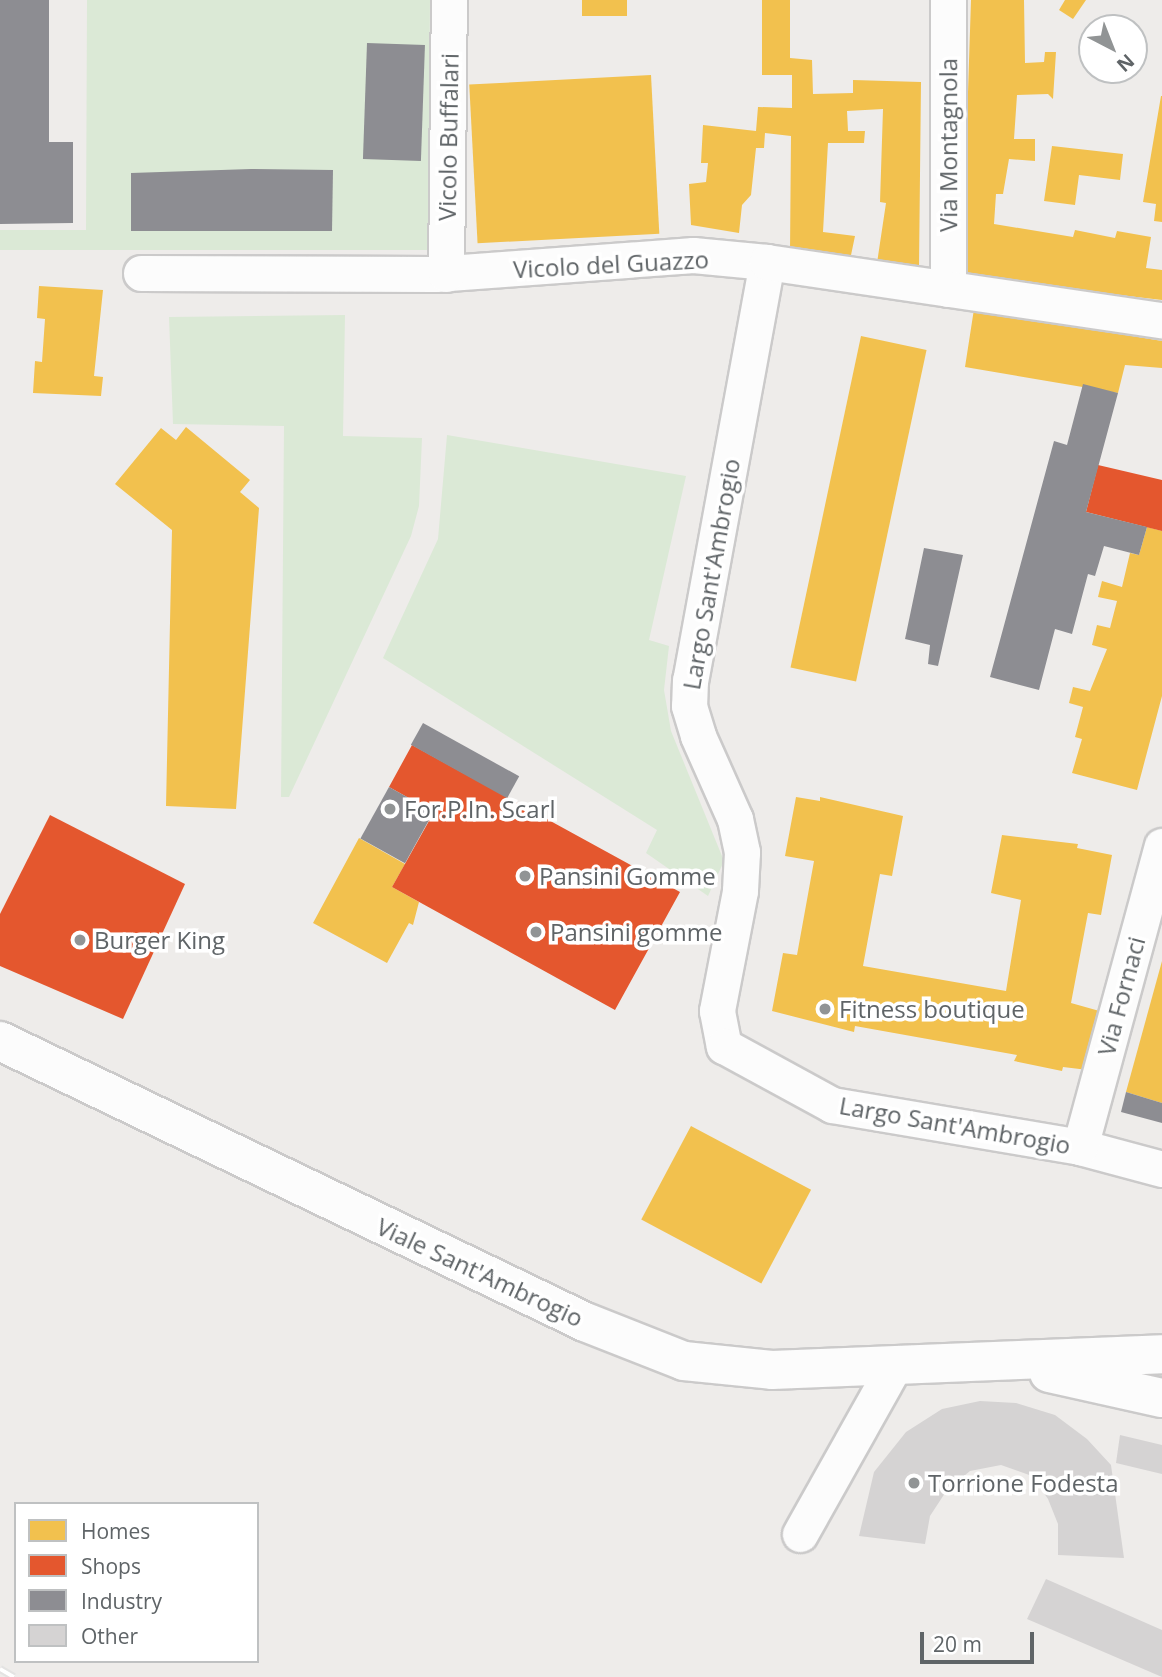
<!DOCTYPE html>
<html>
<head>
<meta charset="utf-8">
<style>
  body { margin:0 }
  #map { position:relative; width:1162px; height:1677px; overflow:hidden; background:#eeecea; font-family:"Open Sans",sans-serif }
  div>[style] { position:absolute }
  .green>* { inset:0; background:#dbe9d6 }
  .homes>* { inset:0; background:#f2c14e; transform-origin:0 0 }
  .shops>* { inset:0; background:#e4572e }
  .industry>* { inset:0; background:#8d8d92; transform-origin:0 0 }
  .building>* { inset:0; background:#d5d3d3 }
  .roads { filter:drop-shadow(2px 0 #cbcaca) drop-shadow(-2px 0 #cbcaca) drop-shadow(0 2px #cbcaca) drop-shadow(0 -2px #cbcaca) }
  .street>* { height:35px; margin:-17.5px; padding:0 17.5px; transform-origin:17.5px; border-radius:17.5px; background:#fcfcfc }
  .secondary>* { height:38px; margin:-19px; padding:0 19px; transform-origin:19px; border-radius:19px; background:#fcfcfc }
  .rail>* { height:8px; margin-top:-4px; transform-origin:0; background:repeating-linear-gradient(90deg,#fff 0 16px,#e3e3e2 0 32px); box-sizing:border-box; border-block:2px solid #e3e3e2 }
  .dots>* { width:19px; height:19px; translate:-50% -50%; box-sizing:border-box; border:4px solid #fff; border-radius:50% }
  span { translate:-50% -50%; white-space:nowrap; text-align:center; line-height:1.15; -webkit-text-stroke:7px #fff; paint-order:stroke }
  .street-label { font-size:24px; color:#5f6467 }
  .poi-label { font-size:24px; color:#5f6467 }
  .left { translate:0 -50%; text-align:left }
  .legend { position:absolute; left:14px; top:1502px; width:245px; height:161px; box-sizing:border-box; background:#fff; border:2px solid #bfc1c2; margin:0; padding:9px 12px; list-style:none; font-size:21px; color:#5f6467 }
  .legend li { display:flex; align-items:center; gap:14px; height:35px }
  .legend b { width:35px; border:2px solid #bfc1c2 }
  .north { position:absolute; left:1078px; top:14px; width:70px; height:70px; box-sizing:border-box; background:#fff; border:2px solid #bfc1c2; border-radius:50%; rotate:138deg; font-size:19px; font-weight:700; line-height:28px; text-align:center; color:#5f6467 }
  .north::after { content:''; display:block; margin:auto; width:24px; height:32px; background:#919495; clip-path:polygon(50% 0,100% 100%,50% 72%,0 100%) }
  .scale { position:absolute; left:920px; top:1632px; width:114px; height:32px; box-sizing:border-box; border:4px solid #5f6467; border-top:0; padding-left:9px; font-size:21px; line-height:24px; white-space:nowrap; color:#5f6467; -webkit-text-stroke:5px #fff; paint-order:stroke }
</style>
</head>
<body>
<div id="map">
  <div class="green">
    <div style="clip-path:polygon(87px 0,430px 0,428px 250px,0 250px,0 230px,86px 230px)"></div>
    <div style="clip-path:polygon(345px 315px,343px 436px,422px 438px,419px 506px,411px 536px,289px 797px,281px 797px,284px 426px,173px 424px,169px 317px)"></div>
    <div style="clip-path:polygon(447px 435px,686px 476px,649px 640px,669px 646px,664px 690px,671px 731px,724px 861px,708px 896px,646px 853px,657px 830px,383px 658px,438px 539px)"></div>
  </div>
  <div class="homes">
    <div style="left:582px;top:0;width:45px;height:16px"></div>
    <div style="clip-path:polygon(762px 0,790px 0,790px 58px,812px 60px,813px 94px,853px 93px,853px 80px,921px 82px,919px 269px,877px 263px,886px 203px,880px 202px,883px 109px,847px 111px,848px 131px,865px 131px,864px 143px,828px 143px,823px 232px,855px 236px,850px 260px,790px 251px,791px 136px,765px 133px,764px 148px,756px 148px,751px 195px,742px 205px,739px 233px,691px 225px,689px 184px,706px 182px,708px 163px,701px 163px,703px 125px,756px 131px,758px 107px,792px 108px,792px 75px,762px 75px)"></div>
    <div style="clip-path:polygon(971px 0,1024px 0,1025px 63px,1044px 62px,1045px 52px,1056px 52px,1053px 99px,1048px 94px,1017px 95px,1014px 139px,1035px 139px,1035px 161px,1009px 159px,1003px 194px,996px 194px,994px 224px,1073px 237px,1075px 230px,1115px 238px,1117px 231px,1151px 237px,1146px 268px,1162px 270px,1162px 300px,960px 276px,960px 92px,968px 92px)"></div>
    <div style="clip-path:polygon(1065px 0,1086px 0,1073px 19px,1059px 10px)"></div>
    <div style="left:651px;top:75px;width:159px;height:182px;rotate:87deg"></div>
    <div style="clip-path:polygon(1161px 96px,1162px 96px,1162px 222px,1154px 221px,1156px 204px,1143px 202px)"></div>
    <div style="clip-path:polygon(1052px 146px,1123px 154px,1120px 180px,1079px 175px,1075px 205px,1044px 201px)"></div>
    <div style="clip-path:polygon(39px 286px,103px 290px,94px 376px,103px 377px,101px 396px,33px 393px,35px 361px,42px 362px,45px 319px,37px 318px)"></div>
    <div style="clip-path:polygon(974px 309px,1162px 341px,1162px 368px,1125px 365px,1118px 393px,965px 367px)"></div>
    <div style="left:861px;top:336px;width:67px;height:339px;rotate:12deg"></div>
    <div style="clip-path:polygon(186px 427px,250px 480px,240px 492px,259px 508px,236px 809px,166px 806px,172px 530px,115px 484px,161px 428px,176px 440px)"></div>
    <div style="clip-path:polygon(1147px 527px,1162px 531px,1162px 696px,1137px 790px,1072px 773px,1082px 739px,1075px 737px,1083px 707px,1069px 703px,1073px 687px,1090px 691px,1107px 649px,1092px 645px,1097px 625px,1110px 628px,1117px 601px,1098px 597px,1102px 581px,1122px 587px,1130px 553px,1139px 555px)"></div>
    <div style="clip-path:polygon(796px 797px,820px 801px,820px 797px,903px 816px,892px 876px,880px 874px,863px 966px,1006px 991px,1021px 900px,991px 893px,1002px 835px,1078px 844px,1077px 848px,1112px 855px,1101px 915px,1088px 913px,1071px 1003px,1103px 1012px,1088px 1070px,1063px 1067px,1062px 1071px,1014px 1061px,1017px 1055px,855px 1026px,854px 1032px,772px 1011px,783px 953px,797px 955px,814px 861px,785px 856px)"></div>
    <div style="clip-path:polygon(359px 838px,405px 864px,392px 887px,419px 902px,413px 925px,409px 923px,387px 963px,313px 923px)"></div>
    <div style="clip-path:polygon(1162px 961px,1162px 1103px,1126px 1092px)"></div>
    <div style="left:691px;top:1126px;width:136px;height:106px;rotate:28deg"></div>
  </div>
  <div class="shops">
    <div style="clip-path:polygon(1098px 465px,1162px 480px,1162px 531px,1086px 512px)"></div>
    <div style="clip-path:polygon(412px 745px,680px 892px,615px 1010px,392px 887px,434px 812px,389px 787px)"></div>
    <div style="clip-path:polygon(50px 815px,185px 884px,123px 1019px,0 966px,0 914px)"></div>
  </div>
  <div class="industry">
    <div style="clip-path:polygon(0 0,49px 0,49px 142px,73px 142px,73px 223px,0 224px)"></div>
    <div style="left:367px;top:43px;width:58px;height:116px;rotate:2deg"></div>
    <div style="clip-path:polygon(251px 169px,333px 170px,332px 231px,131px 231px,131px 173px)"></div>
    <div style="clip-path:polygon(1083px 384px,1118px 393px,1086px 512px,1147px 527px,1139px 555px,1104px 546px,1095px 576px,1088px 574px,1072px 634px,1055px 629px,1039px 690px,990px 677px,1054px 441px,1067px 445px)"></div>
    <div style="clip-path:polygon(924px 548px,963px 555px,938px 666px,928px 664px,930px 645px,905px 639px)"></div>
    <div style="left:423px;top:723px;width:110px;height:25px;rotate:29deg"></div>
    <div style="left:389px;top:787px;width:51px;height:59px;rotate:29deg"></div>
    <div style="clip-path:polygon(1126px 1092px,1162px 1103px,1162px 1123px,1121px 1112px)"></div>
  </div>
  <div class="building">
    <div style="clip-path:polygon(980px 1401px,1016px 1403px,1055px 1415px,1087px 1439px,1111px 1465px,1124px 1558px,1058px 1555px,1058px 1524px,1048px 1499px,1032px 1476px,1001px 1465px,970px 1471px,947px 1490px,930px 1516px,925px 1544px,859px 1536px,874px 1472px,906px 1432px,942px 1409px)"></div>
    <div style="clip-path:polygon(1120px 1435px,1162px 1445px,1162px 1474px,1116px 1463px)"></div>
    <div style="clip-path:polygon(1046px 1579px,1162px 1630px,1162px 1677px,1027px 1619px)"></div>
  </div>
  <div class="roads">
    <div class="street">
      <div style="left:948px;top:0;width:289px;rotate:90deg"></div>
      <div style="left:767px;top:262px;width:425px;rotate:100.4deg"></div>
      <div style="left:690px;top:680px;width:26px;rotate:92deg"></div>
      <div style="left:689px;top:706px;width:31px;rotate:73deg"></div>
      <div style="left:698px;top:736px;width:91px;rotate:66deg"></div>
      <div style="left:735px;top:819px;width:34px;rotate:78deg"></div>
      <div style="left:742px;top:852px;width:39px;rotate:93deg"></div>
      <div style="left:740px;top:891px;width:122px;rotate:100.9deg"></div>
      <div style="left:717px;top:1011px;width:36px;rotate:79deg"></div>
      <div style="left:724px;top:1046px;width:123px;rotate:28.6deg"></div>
      <div style="left:832px;top:1105px;width:252px;rotate:9.6deg"></div>
      <div style="left:1080px;top:1147px;width:85px;rotate:15deg"></div>
      <div style="left:141px;top:273px;width:294px;rotate:0.2deg"></div>
      <div style="left:435px;top:274px;width:259px;rotate:-4.2deg"></div>
      <div style="left:693px;top:255px;width:74px;rotate:5.4deg"></div>
      <div style="left:767px;top:262px;width:399px;rotate:8.4deg"></div>
      <div style="left:446px;top:274px;width:274px;rotate:-89.4deg"></div>
      <div style="left:1080px;top:1147px;width:312px;rotate:-74.8deg"></div>
      <div style="left:800px;top:1534px;width:194px;rotate:-60.7deg"></div>
    </div>
    <div class="secondary">
      <div style="left:0;top:1041px;width:649px;rotate:25.66deg"></div>
      <div style="left:585px;top:1322px;width:106px;rotate:21.5deg"></div>
      <div style="left:684px;top:1361px;width:88px;rotate:5.8deg"></div>
      <div style="left:772px;top:1370px;width:390px;rotate:-2.3deg"></div>
      <div style="left:1049px;top:1373px;width:116px;rotate:12.5deg"></div>
    </div>
  </div>
  <div class="rail">
    <div style="left:0;top:1669px;width:16px;rotate:30deg"></div>
  </div>
  <div class="dots">
    <div style="left:390px;top:809px;background:#919495"></div>
    <div style="left:525px;top:876px;background:#919495"></div>
    <div style="left:536px;top:932px;background:#919495"></div>
    <div style="left:80px;top:940px;background:#919495"></div>
    <div style="left:825px;top:1009px;background:#919495"></div>
    <div style="left:914px;top:1483px;background:#919495"></div>
  </div>
  <div class="street-label">
    <span style="left:448px;top:137px;rotate:-89deg">Vicolo Buffalari</span>
    <span style="left:948px;top:145px;rotate:-90deg">Via Montagnola</span>
    <span style="left:611px;top:264px;rotate:-3deg">Vicolo del Guazzo</span>
    <span style="left:711px;top:574px;rotate:-80deg">Largo Sant'Ambrogio</span>
    <span style="left:1121px;top:996px;rotate:-75deg">Via Fornaci</span>
    <span style="left:955px;top:1125px;rotate:10deg">Largo Sant'Ambrogio</span>
    <span style="left:480px;top:1272px;rotate:25deg">Viale Sant'Ambrogio</span>
  </div>
  <div class="poi-label">
    <span class="left" style="left:404px;top:809px">For.P.In. Scarl</span>
    <span class="left" style="left:539px;top:876px">Pansini Gomme</span>
    <span class="left" style="left:550px;top:932px">Pansini gomme</span>
    <span class="left" style="left:94px;top:940px">Burger King</span>
    <span class="left" style="left:839px;top:1009px">Fitness boutique</span>
    <span class="left" style="left:928px;top:1483px">Torrione Fodesta</span>
  </div>
  <ul class="legend">
  <li><b style="height:19px;background:#f2c14e"></b>Homes</li>
  <li><b style="height:19px;background:#e4572e"></b>Shops</li>
  <li><b style="height:19px;background:#8d8d92"></b>Industry</li>
  <li><b style="height:19px;background:#d5d3d3"></b>Other</li>
  </ul>
  <div class="north">N</div>
  <div class="scale">20 m</div>
</div>
</body>
</html>
